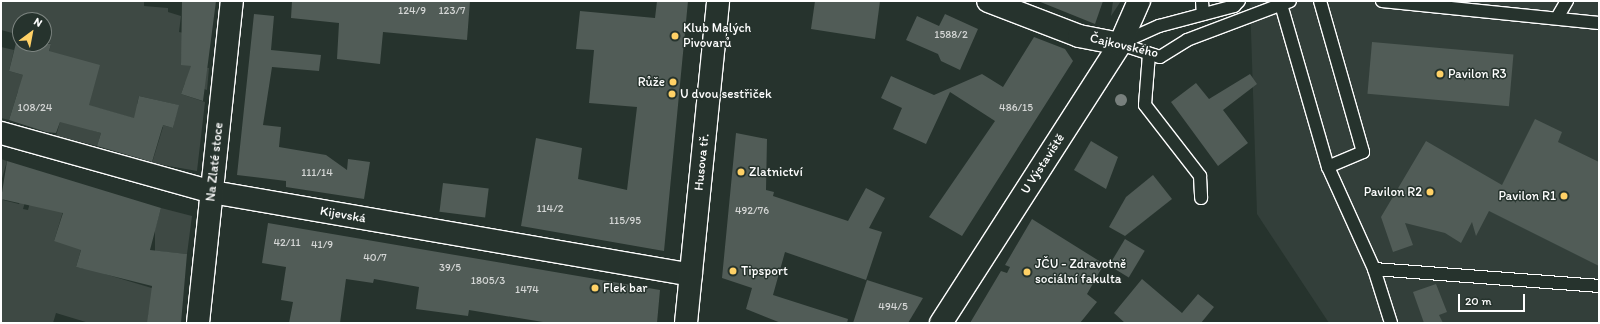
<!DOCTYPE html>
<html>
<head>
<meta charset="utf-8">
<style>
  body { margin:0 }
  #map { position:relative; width:1600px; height:324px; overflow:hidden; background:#26332d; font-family:Itim,sans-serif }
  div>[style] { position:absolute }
  .built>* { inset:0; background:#333f3a }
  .green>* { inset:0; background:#3e4944 }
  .building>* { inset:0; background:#515c57; transform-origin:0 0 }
  .roads { filter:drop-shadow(1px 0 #fff) drop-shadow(-1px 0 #fff) drop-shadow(0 1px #fff) drop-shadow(0 -1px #fff) }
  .lane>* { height:12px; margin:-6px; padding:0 6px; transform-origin:6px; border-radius:6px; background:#26332d }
  .street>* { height:22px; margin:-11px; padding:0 11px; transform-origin:11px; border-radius:11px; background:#26332d }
  .secondary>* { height:22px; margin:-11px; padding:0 11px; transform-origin:11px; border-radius:11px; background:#26332d }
  .trees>* { width:12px; height:12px; margin:-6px; border-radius:50%; background:#78807d }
  .dots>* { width:11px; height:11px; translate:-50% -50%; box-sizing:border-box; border:2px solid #26332d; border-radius:50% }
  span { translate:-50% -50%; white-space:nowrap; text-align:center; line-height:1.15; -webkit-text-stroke:3px #26332d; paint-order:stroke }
  .number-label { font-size:11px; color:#d4d6d5 }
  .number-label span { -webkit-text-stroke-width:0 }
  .poi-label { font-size:13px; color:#fff }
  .left { translate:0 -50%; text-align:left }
  .right { translate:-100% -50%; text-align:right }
  .street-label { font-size:13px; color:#fff }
  .frame { position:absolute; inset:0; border:2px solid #fff; pointer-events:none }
  .north { position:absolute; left:12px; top:12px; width:40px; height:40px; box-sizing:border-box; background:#26332d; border:1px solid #7d8581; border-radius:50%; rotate:32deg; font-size:11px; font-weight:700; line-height:16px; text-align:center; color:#fff }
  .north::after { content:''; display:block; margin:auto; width:14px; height:18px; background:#ffd166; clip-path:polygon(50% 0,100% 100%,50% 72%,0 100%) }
  .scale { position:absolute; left:1458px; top:294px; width:67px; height:18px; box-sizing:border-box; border:2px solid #fff; border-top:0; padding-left:5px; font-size:12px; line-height:14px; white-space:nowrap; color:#fff; -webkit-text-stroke:3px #26332d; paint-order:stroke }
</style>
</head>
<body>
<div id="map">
  <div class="built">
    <div style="clip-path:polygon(1250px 1px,1599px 1px,1599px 323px,1329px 323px,1257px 214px)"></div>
  </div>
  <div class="green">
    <div style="clip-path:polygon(evenodd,1px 1px,144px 1px,144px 6px,168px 8px,168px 12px,181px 16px,179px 32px,184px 33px,181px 64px,209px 68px,207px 90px,185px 83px,181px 94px,205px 102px,197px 171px,152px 163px,163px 127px,98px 108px,91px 130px,101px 133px,97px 146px,56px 136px,62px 115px,18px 91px,9px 120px,1px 118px,1px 47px,14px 50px,9px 71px,23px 75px,48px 55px,51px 44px,44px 42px,44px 20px,20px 20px,20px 35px,1px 30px,1px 1px,139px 96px,178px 105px,173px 128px,163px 125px,137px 104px,139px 96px)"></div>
    <div style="clip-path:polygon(1113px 1px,1121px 1px,1111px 16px)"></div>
    <div style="clip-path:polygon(1px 159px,7px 161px,1px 182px)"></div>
    <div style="clip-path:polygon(1px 192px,4px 193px,3px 200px,19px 204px,21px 198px,26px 199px,23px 209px,28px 210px,31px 199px,64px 208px,54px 241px,84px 239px,76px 267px,85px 269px,110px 257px,105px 274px,155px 289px,148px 316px,150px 323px,89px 323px,56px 313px,53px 323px,1px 323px)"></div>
    <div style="clip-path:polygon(161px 208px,192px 216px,187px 254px,155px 251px,155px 229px)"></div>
  </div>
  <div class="building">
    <div style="clip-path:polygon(182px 1px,216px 1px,203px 101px,181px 94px,191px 66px,181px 65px)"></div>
    <div style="clip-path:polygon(292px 1px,470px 1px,467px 40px,383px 32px,380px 64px,337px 59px,339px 23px,291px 18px)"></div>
    <div style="clip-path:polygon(657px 1px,688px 1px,664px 251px,521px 226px,536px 138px,582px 148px,578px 179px,627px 190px,637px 107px,589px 103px,594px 50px,576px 49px,580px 11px,655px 18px)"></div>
    <div style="clip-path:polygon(815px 1px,880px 1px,875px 39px,811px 29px)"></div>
    <div style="clip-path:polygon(1038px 1px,1103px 1px,1095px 24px)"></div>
    <div style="clip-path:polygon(254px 14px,274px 16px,271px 50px,321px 55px,319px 71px,272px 67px,263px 125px,281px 127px,279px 147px,326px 155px,347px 170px,348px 159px,370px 162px,364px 199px,286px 187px,286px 181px,237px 175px)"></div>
    <div style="clip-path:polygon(945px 14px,978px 29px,960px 70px,941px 61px,938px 54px,906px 40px,917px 16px,939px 26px)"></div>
    <div style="clip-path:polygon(18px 35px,20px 44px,51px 44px,49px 51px,100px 65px,89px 105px,134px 118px,139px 96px,179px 105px,173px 128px,163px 125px,152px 162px,97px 146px,101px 133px,60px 122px,56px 133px,46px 132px,9px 120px,23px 75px,9px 71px)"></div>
    <div style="clip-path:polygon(1034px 37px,1065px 49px,1073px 61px,962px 236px,929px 217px,995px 121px,950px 92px,926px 144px,893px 129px,902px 108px,881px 98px,891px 76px,934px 95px,982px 74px,1003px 87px)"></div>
    <div style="left:1372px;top:42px;width:142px;height:52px;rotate:5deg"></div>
    <div style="clip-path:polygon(1250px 74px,1257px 84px,1223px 110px,1248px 143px,1218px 166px,1171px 102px,1196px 83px,1209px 99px)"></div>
    <div style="clip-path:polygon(1535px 119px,1562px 132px,1558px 142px,1599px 162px,1599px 266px,1489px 211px,1476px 236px,1472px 222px,1461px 243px,1445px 233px,1405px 223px,1413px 245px,1393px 252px,1381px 217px,1426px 141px,1502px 185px)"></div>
    <div style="clip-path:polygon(736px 133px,767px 139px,766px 190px,774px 192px,773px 196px,848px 221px,866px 188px,885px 198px,869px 228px,882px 232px,866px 280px,785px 252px,773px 295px,848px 319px,847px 323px,781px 323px,746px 309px,752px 288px,722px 278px)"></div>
    <div style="clip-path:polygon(1091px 141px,1118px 157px,1106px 189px,1074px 170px)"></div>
    <div style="clip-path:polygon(7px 161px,161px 208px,150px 250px,187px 254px,181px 323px,147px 323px,152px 286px,76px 267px,81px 250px,54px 241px,63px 213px,1px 199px)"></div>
    <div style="clip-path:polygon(1153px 175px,1172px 199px,1125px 236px,1109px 227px,1126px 197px)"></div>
    <div style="left:443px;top:183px;width:46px;height:29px;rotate:7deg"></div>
    <div style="clip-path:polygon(1032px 219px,1104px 264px,1087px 294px,1097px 302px,1080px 323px,970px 323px,1001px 271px,1007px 273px,1010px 267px,1005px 265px)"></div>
    <div style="clip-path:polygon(268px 223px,660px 290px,657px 323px,549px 323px,469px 310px,468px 316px,416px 309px,419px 287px,374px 279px,373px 283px,346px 279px,340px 323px,289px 323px,293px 302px,281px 300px,286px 267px,262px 263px)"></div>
    <div style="left:1125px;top:239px;width:23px;height:31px;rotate:31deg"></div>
    <div style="clip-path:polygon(1142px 279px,1182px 313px,1198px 294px,1214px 307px,1201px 323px,1125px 323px,1114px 313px)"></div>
    <div style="clip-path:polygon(867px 280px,923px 298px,908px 323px,853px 323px)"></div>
    <div style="clip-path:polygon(1436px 284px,1447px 312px,1439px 315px,1443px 323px,1424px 323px,1413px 292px)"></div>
  </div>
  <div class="roads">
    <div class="lane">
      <div style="left:1202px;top:1px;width:13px;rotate:86deg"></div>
      <div style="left:1280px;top:1px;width:173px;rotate:73.9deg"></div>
      <div style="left:1328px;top:167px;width:112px;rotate:65.7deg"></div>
      <div style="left:1374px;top:269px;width:57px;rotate:72.5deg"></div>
      <div style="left:1320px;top:1px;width:157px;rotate:74.1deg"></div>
      <div style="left:1363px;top:152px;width:38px;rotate:157deg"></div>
      <div style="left:1382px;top:1px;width:218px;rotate:5.8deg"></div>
      <div style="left:1557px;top:18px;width:20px;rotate:-60deg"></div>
      <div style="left:1121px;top:43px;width:42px;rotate:-24.1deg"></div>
      <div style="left:1159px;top:26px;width:78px;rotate:-14.9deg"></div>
      <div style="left:1234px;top:6px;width:7px;rotate:-45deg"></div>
      <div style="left:1120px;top:44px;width:42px;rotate:18deg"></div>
      <div style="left:1160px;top:57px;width:32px;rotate:-32deg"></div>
      <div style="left:1187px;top:40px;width:110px;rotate:-20.7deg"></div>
      <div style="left:1149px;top:54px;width:51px;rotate:94.5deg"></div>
      <div style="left:1145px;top:105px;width:90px;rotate:52.2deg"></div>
      <div style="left:1200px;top:176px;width:22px;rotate:87deg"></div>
      <div style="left:1374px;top:269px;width:226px;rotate:4.3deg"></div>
    </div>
    <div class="street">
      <div style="left:988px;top:1px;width:97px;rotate:21deg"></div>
      <div style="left:1079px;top:36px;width:42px;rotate:11deg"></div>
      <div style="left:1px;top:133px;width:219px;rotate:15.6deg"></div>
      <div style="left:212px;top:192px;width:486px;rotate:9.8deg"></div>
      <div style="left:198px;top:323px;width:324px;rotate:-84deg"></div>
      <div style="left:941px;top:323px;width:331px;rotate:-57.3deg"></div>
      <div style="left:1120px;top:44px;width:47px;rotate:-66.2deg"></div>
    </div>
    <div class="secondary">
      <div style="left:686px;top:323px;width:324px;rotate:-84.3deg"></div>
    </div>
  </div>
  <div class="trees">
    <div style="left:1121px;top:100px"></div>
  </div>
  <div class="dots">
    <div style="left:675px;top:36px;background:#ffd166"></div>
    <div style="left:1440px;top:74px;background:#ffd166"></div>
    <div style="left:673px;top:82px;background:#ffd166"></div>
    <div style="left:672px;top:94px;background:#ffd166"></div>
    <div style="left:741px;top:172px;background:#ffd166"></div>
    <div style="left:1430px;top:192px;background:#ffd166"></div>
    <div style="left:1564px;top:196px;background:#ffd166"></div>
    <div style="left:733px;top:271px;background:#ffd166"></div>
    <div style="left:1027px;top:272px;background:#ffd166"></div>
    <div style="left:595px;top:288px;background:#ffd166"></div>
  </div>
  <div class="number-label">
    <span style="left:412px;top:11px">124/9</span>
    <span style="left:452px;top:11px">123/7</span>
    <span style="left:951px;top:35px">1588/2</span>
    <span style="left:35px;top:108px">108/24</span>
    <span style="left:1016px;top:108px">486/15</span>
    <span style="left:317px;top:173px">111/14</span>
    <span style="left:550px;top:209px">114/2</span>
    <span style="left:752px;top:211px">492/76</span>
    <span style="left:625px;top:221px">115/95</span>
    <span style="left:287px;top:243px">42/11</span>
    <span style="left:322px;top:245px">41/9</span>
    <span style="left:375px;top:258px">40/7</span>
    <span style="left:450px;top:268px">39/5</span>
    <span style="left:488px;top:281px">1805/3</span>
    <span style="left:527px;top:290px">1474</span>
    <span style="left:893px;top:307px">494/5</span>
  </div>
  <div class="poi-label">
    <span class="left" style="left:683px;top:36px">Klub Malých<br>Pivovarů</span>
    <span class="left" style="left:1448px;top:74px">Pavilon R3</span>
    <span class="right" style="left:665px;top:82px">Růže</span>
    <span class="left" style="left:680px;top:94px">U dvou sestřiček</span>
    <span class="left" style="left:749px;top:172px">Zlatnictví</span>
    <span class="right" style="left:1422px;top:192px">Pavilon R2</span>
    <span class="right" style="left:1556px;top:196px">Pavilon R1</span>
    <span class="left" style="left:1035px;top:272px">JČU - Zdravotně<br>sociální fakulta</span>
    <span class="left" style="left:741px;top:271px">Tipsport</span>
    <span class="left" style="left:603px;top:288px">Flek bar</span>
  </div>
  <div class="street-label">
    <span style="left:1124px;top:46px;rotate:13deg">Čajkovského</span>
    <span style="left:215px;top:162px;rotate:-84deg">Na Zlaté stoce</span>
    <span style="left:702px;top:162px;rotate:-84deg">Husova tř.</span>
    <span style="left:1043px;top:164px;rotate:-57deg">U Výstaviště</span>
    <span style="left:343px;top:215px;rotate:10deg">Kijevská</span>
  </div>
  <div class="frame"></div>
  <div class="north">N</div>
  <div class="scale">20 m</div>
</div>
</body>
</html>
